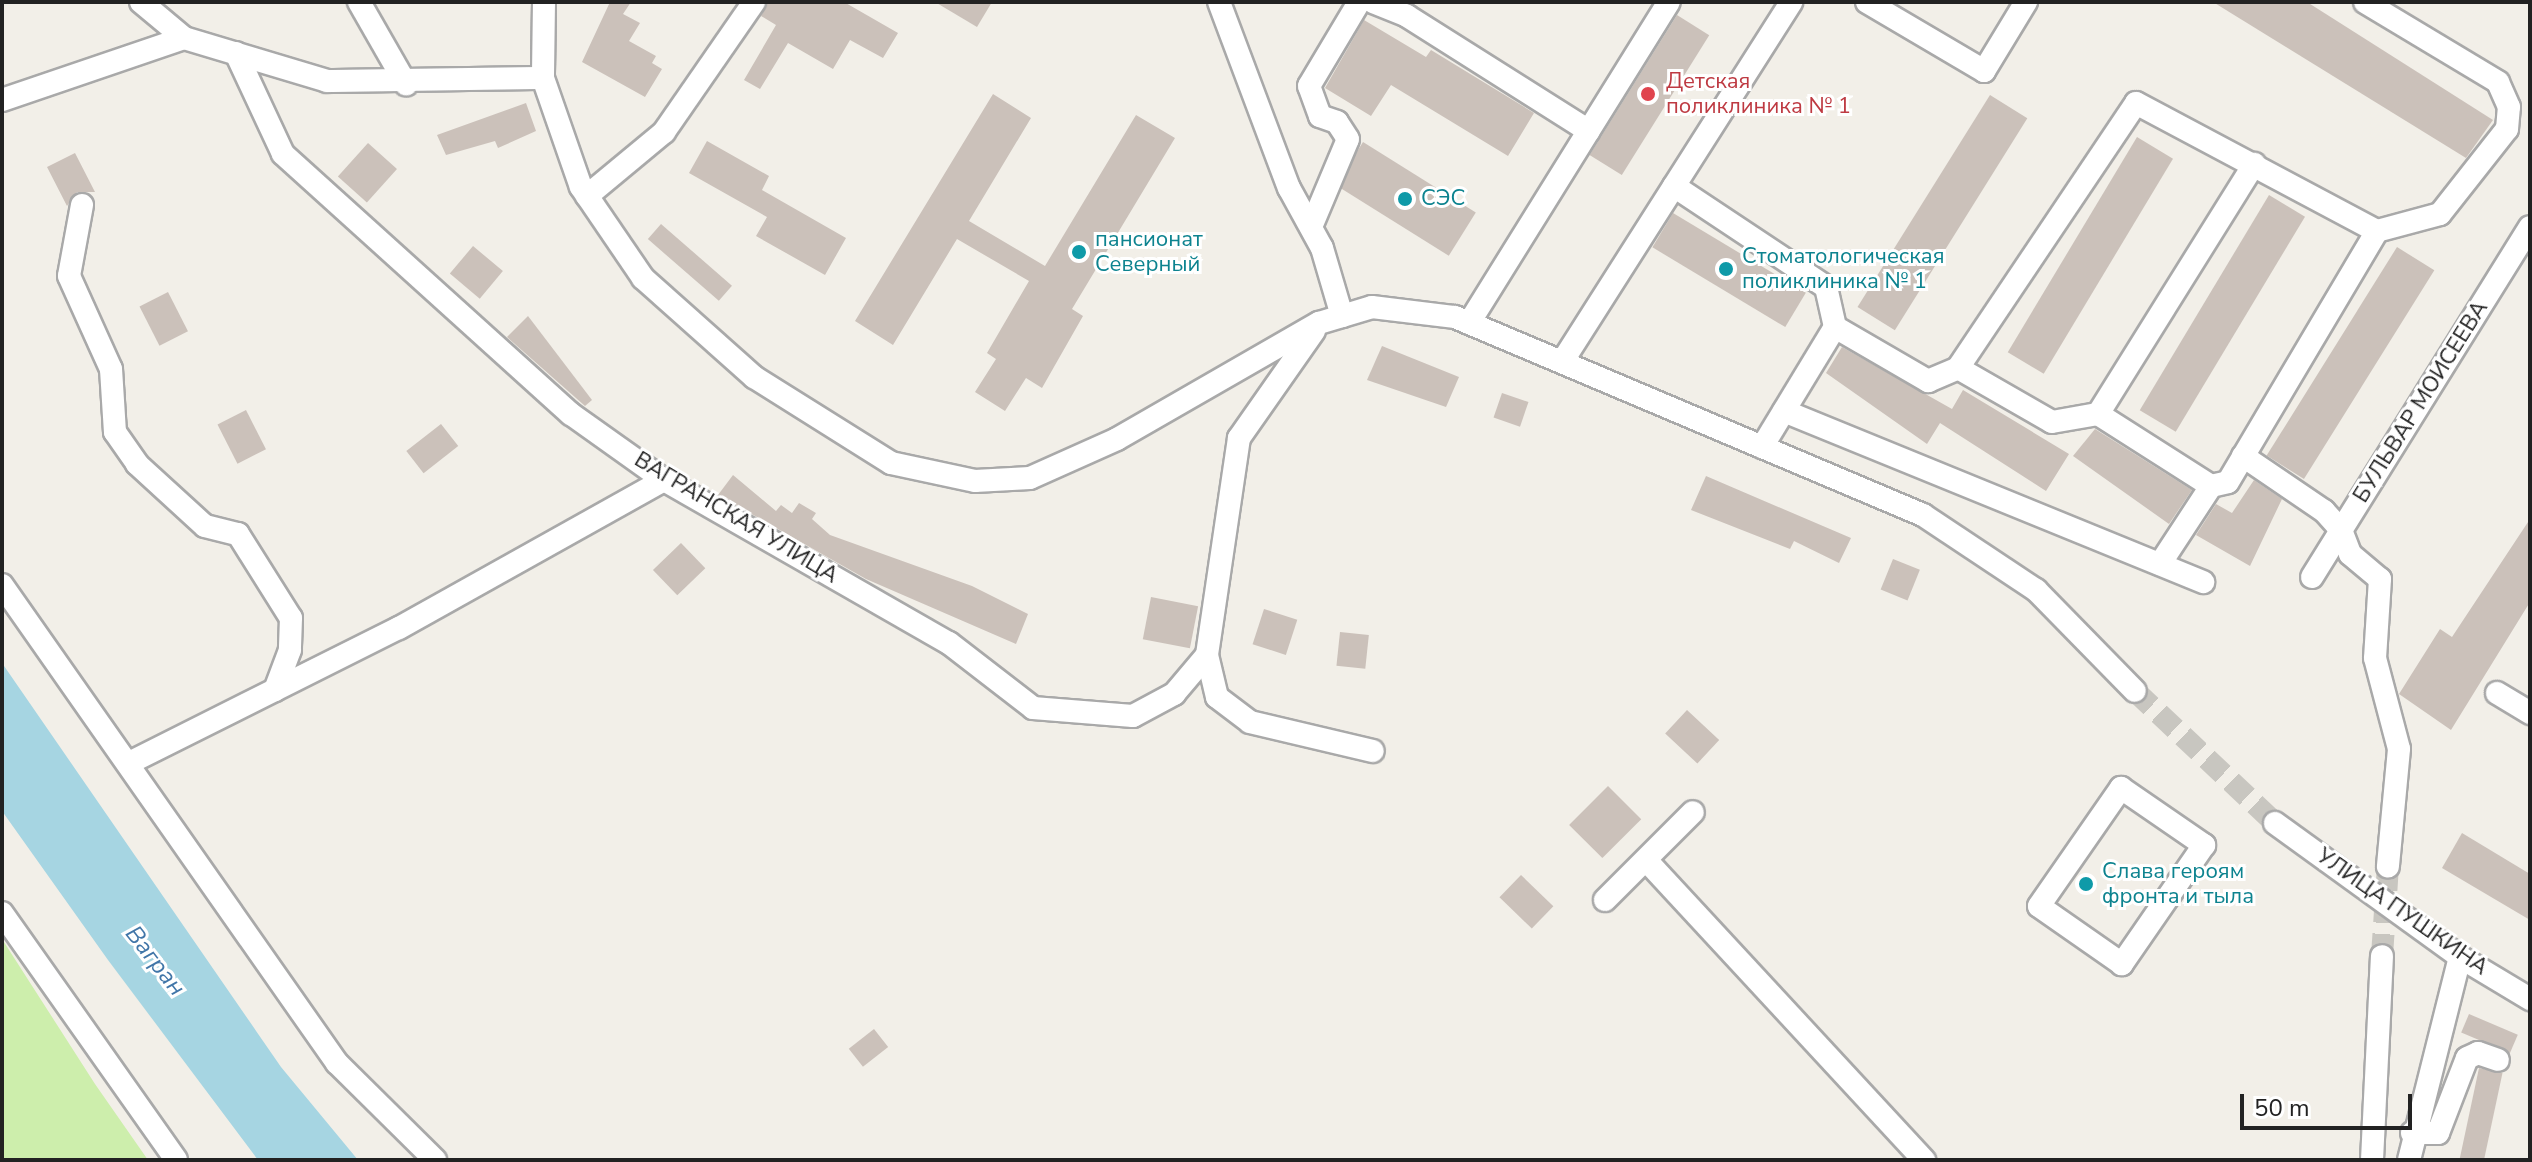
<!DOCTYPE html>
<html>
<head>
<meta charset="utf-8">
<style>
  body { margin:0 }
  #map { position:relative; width:2532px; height:1162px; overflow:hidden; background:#f2efe8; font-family:"Nunito Sans",sans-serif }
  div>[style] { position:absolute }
  .grass>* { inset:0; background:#cdeeac }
  .water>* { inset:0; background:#a6d5e2 }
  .building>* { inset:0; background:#cbc1ba; transform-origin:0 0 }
  .minor-tunnel>* { height:22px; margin-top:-11px; transform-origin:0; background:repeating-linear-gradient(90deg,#c8c6c0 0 22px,transparent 0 33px) }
  .roads { filter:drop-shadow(2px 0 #a9a9a9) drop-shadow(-2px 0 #a9a9a9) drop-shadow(0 2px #a9a9a9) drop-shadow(0 -2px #a9a9a9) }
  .minor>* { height:22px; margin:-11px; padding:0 11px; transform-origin:11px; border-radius:11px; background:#fff }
  .dots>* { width:22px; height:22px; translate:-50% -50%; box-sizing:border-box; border:4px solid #fff; border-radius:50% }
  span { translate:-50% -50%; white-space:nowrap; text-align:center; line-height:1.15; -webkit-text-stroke:6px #fff; paint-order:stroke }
  .health-label { font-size:22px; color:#be3a42 }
  .left { translate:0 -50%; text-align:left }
  .culture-label { font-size:22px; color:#0d838f }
  .street-label { font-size:22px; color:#222 }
  .water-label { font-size:24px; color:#4176a8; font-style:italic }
  .frame { position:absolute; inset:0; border:4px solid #222; pointer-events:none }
  .scale { position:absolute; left:2240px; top:1094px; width:172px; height:36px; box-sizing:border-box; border:4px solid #222; border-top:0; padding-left:10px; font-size:24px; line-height:28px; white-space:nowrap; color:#222; -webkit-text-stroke:6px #fff; paint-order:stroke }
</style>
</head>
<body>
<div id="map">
  <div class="grass">
    <div style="clip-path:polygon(2px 939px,95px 1084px,148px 1160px,2px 1160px)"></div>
  </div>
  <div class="water">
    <div style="clip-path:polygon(2px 663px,281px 1067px,358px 1160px,258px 1160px,108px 960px,2px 811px)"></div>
  </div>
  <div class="building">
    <div style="clip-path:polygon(610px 2px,631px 2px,623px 14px,640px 23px,629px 41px,656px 56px,652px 63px,662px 69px,645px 97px,582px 62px)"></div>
    <div style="clip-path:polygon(768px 2px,844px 2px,898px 33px,883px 58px,850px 40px,833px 69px,788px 43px,760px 89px,744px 80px,776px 25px,761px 16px)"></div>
    <div style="clip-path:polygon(935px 2px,992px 2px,977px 27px)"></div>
    <div style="clip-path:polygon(2213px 2px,2307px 2px,2493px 120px,2466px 158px)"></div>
    <div style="left:1677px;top:15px;width:38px;height:165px;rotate:32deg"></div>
    <div style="clip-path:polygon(1364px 20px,1426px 57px,1431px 50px,1534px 113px,1508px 156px,1391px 85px,1371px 116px,1325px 88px)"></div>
    <div style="clip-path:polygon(993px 94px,1031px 118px,969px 221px,1045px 266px,1136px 115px,1175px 138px,1072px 309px,1083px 316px,1042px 388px,1026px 378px,1005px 411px,975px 392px,996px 359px,987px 353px,1029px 281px,957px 239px,893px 345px,855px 321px)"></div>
    <div style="left:1990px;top:95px;width:44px;height:250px;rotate:32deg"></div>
    <div style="clip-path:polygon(526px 103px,536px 131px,498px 148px,495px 141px,446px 155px,437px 135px)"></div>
    <div style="left:2137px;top:137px;width:42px;height:251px;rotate:31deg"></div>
    <div style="clip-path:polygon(707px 141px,769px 176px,762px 190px,846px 238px,825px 275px,756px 236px,767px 217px,689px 173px)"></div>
    <div style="left:1363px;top:142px;width:133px;height:51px;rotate:32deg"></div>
    <div style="left:368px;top:143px;width:39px;height:45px;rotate:42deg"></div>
    <div style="clip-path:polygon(75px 153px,95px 192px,77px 192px,67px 206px,47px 167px)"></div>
    <div style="left:2269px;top:195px;width:42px;height:251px;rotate:31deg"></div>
    <div style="left:1673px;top:213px;width:155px;height:40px;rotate:31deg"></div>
    <div style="left:661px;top:224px;width:94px;height:20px;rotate:41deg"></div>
    <div style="left:473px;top:246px;width:39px;height:36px;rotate:40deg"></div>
    <div style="left:2397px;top:247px;width:44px;height:246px;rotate:32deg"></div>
    <div style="left:168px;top:292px;width:44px;height:32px;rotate:63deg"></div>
    <div style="clip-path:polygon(528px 316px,592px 400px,585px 406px,507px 337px)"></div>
    <div style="clip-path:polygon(1382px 346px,1459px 377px,1446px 407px,1367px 380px)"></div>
    <div style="clip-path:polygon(1842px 347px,1952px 409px,1963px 390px,2069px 454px,2046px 491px,1940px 423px,1927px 444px,1826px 373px)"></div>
    <div style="left:1502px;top:393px;width:28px;height:26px;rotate:19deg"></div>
    <div style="left:246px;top:410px;width:44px;height:32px;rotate:63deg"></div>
    <div style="left:441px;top:424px;width:28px;height:44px;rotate:52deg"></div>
    <div style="clip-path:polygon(2095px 429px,2192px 490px,2169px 524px,2073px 456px)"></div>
    <div style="clip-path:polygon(733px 475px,776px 511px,781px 505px,792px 513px,799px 503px,816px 513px,812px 519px,830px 535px,972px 586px,1028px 614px,1016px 644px,866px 579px,718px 495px)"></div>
    <div style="clip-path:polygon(1706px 476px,1851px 538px,1839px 563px,1794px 541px,1790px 549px,1691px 510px)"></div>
    <div style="clip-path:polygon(2254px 480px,2282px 499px,2250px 566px,2196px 535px,2216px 504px,2232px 513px)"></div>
    <div style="clip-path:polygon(2530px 519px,2530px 602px,2451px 730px,2399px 694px,2440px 629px,2452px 637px)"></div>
    <div style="left:681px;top:543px;width:35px;height:39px;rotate:46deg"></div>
    <div style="left:1893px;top:559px;width:29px;height:33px;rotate:22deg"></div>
    <div style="left:1151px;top:597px;width:48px;height:43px;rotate:11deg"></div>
    <div style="left:1264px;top:609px;width:35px;height:37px;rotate:18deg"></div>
    <div style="left:1340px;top:632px;width:29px;height:34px;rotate:6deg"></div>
    <div style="left:1687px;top:710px;width:44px;height:32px;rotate:43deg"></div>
    <div style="left:1608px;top:786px;width:47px;height:55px;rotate:45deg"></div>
    <div style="clip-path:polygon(2462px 833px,2530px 874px,2530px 920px,2442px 868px)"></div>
    <div style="left:1521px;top:875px;width:45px;height:31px;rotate:44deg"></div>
    <div style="left:2469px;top:1014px;width:53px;height:20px;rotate:23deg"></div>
    <div style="left:874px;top:1029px;width:23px;height:32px;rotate:52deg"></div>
    <div style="left:2479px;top:1068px;width:24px;height:96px;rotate:12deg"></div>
  </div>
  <div class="minor-tunnel">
    <div style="left:2135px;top:691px;width:192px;rotate:43.3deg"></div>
    <div style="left:2382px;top:956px;width:90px;rotate:-86.2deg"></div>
  </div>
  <div class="roads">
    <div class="minor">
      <div style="left:141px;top:2px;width:56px;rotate:39.9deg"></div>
      <div style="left:359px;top:2px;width:95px;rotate:60.2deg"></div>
      <div style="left:544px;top:2px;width:76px;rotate:90.8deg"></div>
      <div style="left:543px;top:78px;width:115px;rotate:70.8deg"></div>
      <div style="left:581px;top:187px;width:110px;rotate:55.7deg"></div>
      <div style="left:643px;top:278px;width:149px;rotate:41.7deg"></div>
      <div style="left:754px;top:377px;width:162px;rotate:32.1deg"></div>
      <div style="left:891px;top:463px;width:86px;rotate:12.1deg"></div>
      <div style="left:975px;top:481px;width:55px;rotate:-3.1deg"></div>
      <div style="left:1030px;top:478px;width:95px;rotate:-24.1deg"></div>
      <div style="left:1117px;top:439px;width:233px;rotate:-29.9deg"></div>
      <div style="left:1319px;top:323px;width:55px;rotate:-16.8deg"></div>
      <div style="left:1372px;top:307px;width:84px;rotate:6.9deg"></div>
      <div style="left:1455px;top:317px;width:508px;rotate:22.93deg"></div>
      <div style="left:1923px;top:515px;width:136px;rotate:33.6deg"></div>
      <div style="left:2036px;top:590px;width:141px;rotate:45.6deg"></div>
      <div style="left:1219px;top:2px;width:199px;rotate:69.4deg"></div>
      <div style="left:1289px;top:188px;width:68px;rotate:61.2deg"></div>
      <div style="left:1322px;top:248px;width:71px;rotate:73.6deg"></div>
      <div style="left:1373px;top:2px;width:37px;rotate:22deg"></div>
      <div style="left:1407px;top:16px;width:215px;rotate:32.3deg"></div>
      <div style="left:1867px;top:2px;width:136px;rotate:30.5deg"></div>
      <div style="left:1984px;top:71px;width:81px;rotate:-58.7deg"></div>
      <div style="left:236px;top:53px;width:111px;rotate:65deg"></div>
      <div style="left:283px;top:154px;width:388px;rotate:42.1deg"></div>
      <div style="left:571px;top:414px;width:114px;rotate:35.4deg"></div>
      <div style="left:664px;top:480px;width:328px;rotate:29.8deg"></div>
      <div style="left:949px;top:643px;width:106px;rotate:37.7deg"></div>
      <div style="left:1033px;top:708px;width:100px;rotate:4.6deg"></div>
      <div style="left:1133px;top:716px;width:47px;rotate:-28.2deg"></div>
      <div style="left:1174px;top:694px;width:51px;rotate:-49.8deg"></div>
      <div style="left:2px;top:100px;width:192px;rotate:-18.8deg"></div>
      <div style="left:184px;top:38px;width:149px;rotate:16.7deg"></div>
      <div style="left:327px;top:81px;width:216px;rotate:-0.8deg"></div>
      <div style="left:1674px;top:186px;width:182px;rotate:33.6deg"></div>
      <div style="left:1826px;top:287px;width:41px;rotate:77.3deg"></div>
      <div style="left:1835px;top:327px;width:108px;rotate:30.1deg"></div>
      <div style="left:1928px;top:381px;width:33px;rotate:-23deg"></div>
      <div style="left:1958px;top:368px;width:108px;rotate:29.9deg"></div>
      <div style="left:2052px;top:422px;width:47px;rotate:-9.9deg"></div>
      <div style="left:2098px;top:414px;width:134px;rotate:32.5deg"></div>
      <div style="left:587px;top:196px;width:100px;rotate:-39.7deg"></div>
      <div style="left:664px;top:132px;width:158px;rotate:-55.3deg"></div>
      <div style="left:82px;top:205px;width:72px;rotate:100.4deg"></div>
      <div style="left:69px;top:276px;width:102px;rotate:65.7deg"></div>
      <div style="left:111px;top:369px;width:63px;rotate:86.4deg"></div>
      <div style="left:115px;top:432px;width:39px;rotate:55deg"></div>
      <div style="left:137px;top:464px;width:92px;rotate:42.4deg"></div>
      <div style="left:205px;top:526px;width:34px;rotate:14deg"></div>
      <div style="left:238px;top:534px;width:99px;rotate:57.8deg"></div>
      <div style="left:291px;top:618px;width:32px;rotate:92deg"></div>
      <div style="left:290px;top:650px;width:43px;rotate:110.6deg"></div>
      <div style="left:1311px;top:227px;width:95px;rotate:-67.2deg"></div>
      <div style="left:1348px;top:139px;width:20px;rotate:-123deg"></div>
      <div style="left:1337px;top:122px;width:18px;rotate:-161deg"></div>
      <div style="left:1320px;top:116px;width:32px;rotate:-110deg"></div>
      <div style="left:1309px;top:86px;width:98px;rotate:-59.2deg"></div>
      <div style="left:1469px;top:323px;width:378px;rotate:-58.1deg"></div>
      <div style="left:1314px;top:331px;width:131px;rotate:125deg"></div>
      <div style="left:1239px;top:438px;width:219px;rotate:98.4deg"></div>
      <div style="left:1207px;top:655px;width:43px;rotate:76.6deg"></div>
      <div style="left:1217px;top:697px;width:41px;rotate:37.1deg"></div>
      <div style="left:1250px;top:722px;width:126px;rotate:13.3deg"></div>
      <div style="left:1562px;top:362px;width:427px;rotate:-57.5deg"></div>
      <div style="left:1958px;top:368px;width:319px;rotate:-56.1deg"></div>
      <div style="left:2136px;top:103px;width:273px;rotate:28deg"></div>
      <div style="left:2377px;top:231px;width:65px;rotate:-15.1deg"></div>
      <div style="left:2440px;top:214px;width:108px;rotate:-51.8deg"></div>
      <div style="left:2507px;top:129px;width:22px;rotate:-85deg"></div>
      <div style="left:2509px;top:107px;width:27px;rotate:-114deg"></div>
      <div style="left:2498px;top:82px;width:155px;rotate:-149deg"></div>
      <div style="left:1784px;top:411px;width:453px;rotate:22.2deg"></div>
      <div style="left:2098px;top:414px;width:295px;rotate:-58deg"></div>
      <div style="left:1762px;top:447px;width:140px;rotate:-58.7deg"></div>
      <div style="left:2243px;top:456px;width:98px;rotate:34.2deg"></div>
      <div style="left:2324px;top:511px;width:25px;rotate:48deg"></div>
      <div style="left:2341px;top:530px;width:26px;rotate:69deg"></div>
      <div style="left:2350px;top:554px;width:39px;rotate:40deg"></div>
      <div style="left:2380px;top:579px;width:79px;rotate:93.6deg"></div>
      <div style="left:2375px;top:658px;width:94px;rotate:75.2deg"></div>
      <div style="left:2399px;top:749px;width:118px;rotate:95.4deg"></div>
      <div style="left:2160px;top:564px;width:93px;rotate:-56.8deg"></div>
      <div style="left:2211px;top:486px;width:17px;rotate:-13deg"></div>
      <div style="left:2228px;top:482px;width:292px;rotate:-59.3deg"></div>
      <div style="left:2312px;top:577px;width:412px;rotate:-58.1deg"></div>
      <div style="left:2px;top:585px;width:584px;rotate:54.98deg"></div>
      <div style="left:337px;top:1063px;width:138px;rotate:44.7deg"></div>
      <div style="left:2497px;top:693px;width:39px;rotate:31deg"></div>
      <div style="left:129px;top:763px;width:302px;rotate:-26.6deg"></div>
      <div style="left:399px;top:628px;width:304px;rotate:-29.2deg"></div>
      <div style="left:2121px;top:788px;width:101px;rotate:34.5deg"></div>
      <div style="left:2204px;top:845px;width:145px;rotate:124.6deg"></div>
      <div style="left:2122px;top:964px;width:101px;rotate:-145.1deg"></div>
      <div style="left:2039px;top:906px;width:144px;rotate:-55.2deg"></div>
      <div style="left:2275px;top:823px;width:228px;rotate:35.9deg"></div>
      <div style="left:2460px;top:957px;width:82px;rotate:31deg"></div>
      <div style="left:1647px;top:861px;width:408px;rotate:47.2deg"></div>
      <div style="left:1605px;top:900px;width:124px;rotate:-45deg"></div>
      <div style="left:2px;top:913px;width:302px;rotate:54.8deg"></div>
      <div style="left:2412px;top:1133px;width:26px"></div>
      <div style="left:2438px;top:1133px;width:80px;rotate:-68.9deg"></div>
      <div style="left:2467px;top:1058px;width:12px;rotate:-24deg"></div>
      <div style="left:2478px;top:1053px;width:21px;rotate:19deg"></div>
      <div style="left:2372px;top:1160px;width:204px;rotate:-87.2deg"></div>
      <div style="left:2409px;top:1160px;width:209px;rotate:-75.9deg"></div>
    </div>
  </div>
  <div class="dots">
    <div style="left:1648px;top:94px;background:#e0444e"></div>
    <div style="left:1405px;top:199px;background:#0f9aa8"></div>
    <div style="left:1079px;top:252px;background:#0f9aa8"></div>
    <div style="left:1726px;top:269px;background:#0f9aa8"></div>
    <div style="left:2086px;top:884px;background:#0f9aa8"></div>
  </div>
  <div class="health-label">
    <span class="left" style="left:1666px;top:94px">Детская<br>поликлиника № 1</span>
  </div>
  <div class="culture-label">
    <span class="left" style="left:1421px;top:199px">СЭС</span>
    <span class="left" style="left:1095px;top:252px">пансионат<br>Северный</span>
    <span class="left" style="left:1742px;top:269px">Стоматологическая<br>поликлиника № 1</span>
    <span class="left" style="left:2102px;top:884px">Слава героям<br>фронта и тыла</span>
  </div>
  <div class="street-label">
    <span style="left:2421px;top:402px;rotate:-58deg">БУЛЬВАР МОИСЕЕВА</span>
    <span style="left:736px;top:518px;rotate:31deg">ВАГРАНСКАЯ УЛИЦА</span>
    <span style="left:2402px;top:912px;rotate:35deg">УЛИЦА ПУШКИНА</span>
  </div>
  <div class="water-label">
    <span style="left:155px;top:961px;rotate:52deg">Вагран</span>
  </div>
  <div class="frame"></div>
  <div class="scale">50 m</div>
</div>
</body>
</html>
